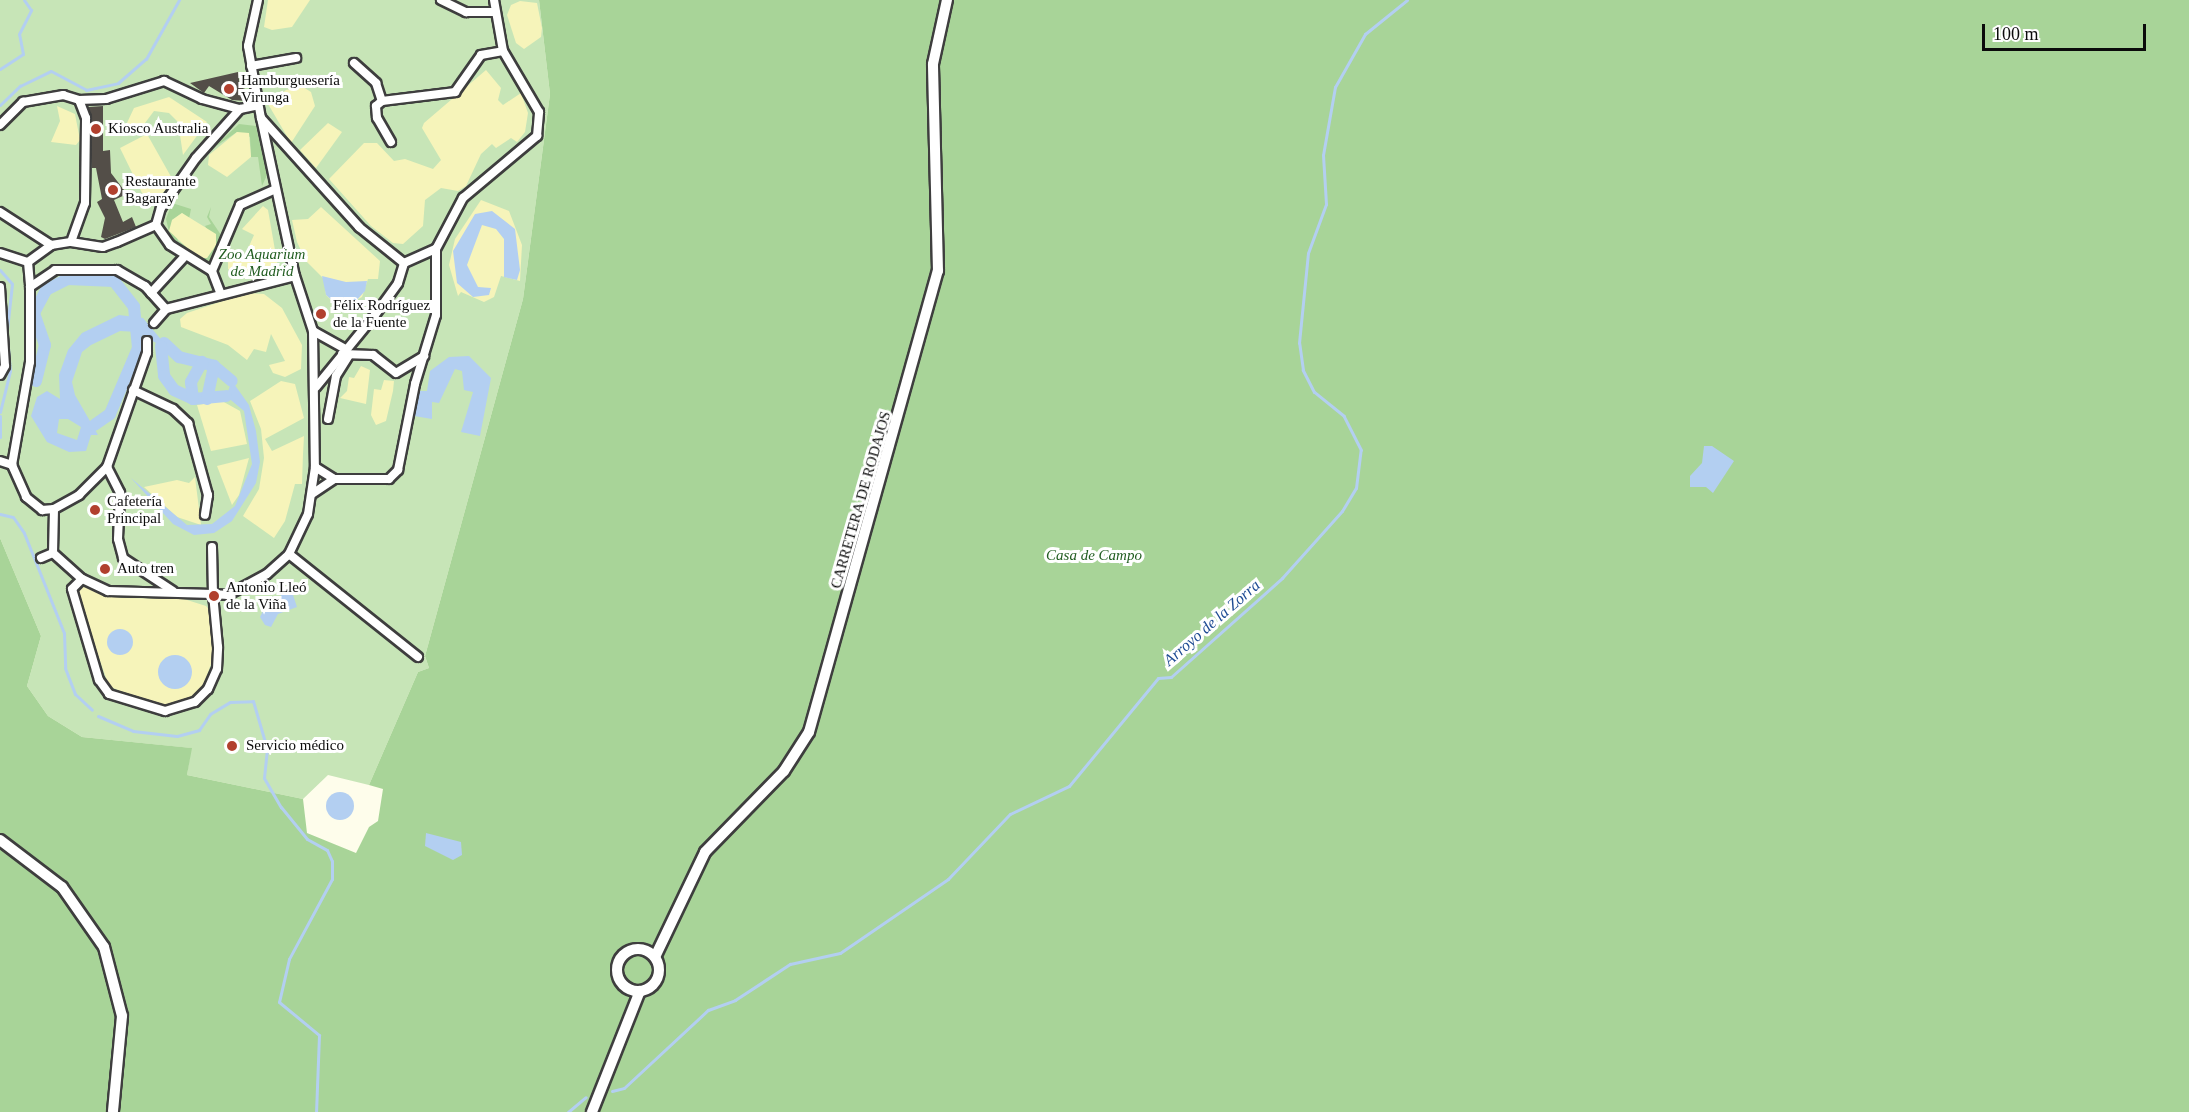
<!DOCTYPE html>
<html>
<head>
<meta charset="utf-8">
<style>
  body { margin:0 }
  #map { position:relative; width:2189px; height:1112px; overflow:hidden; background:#fefdeb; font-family:"Times New Roman",serif }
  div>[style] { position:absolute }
  .green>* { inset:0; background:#c7e5b7 }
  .forest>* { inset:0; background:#a8d498 }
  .sand>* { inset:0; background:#f6f4ba }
  .water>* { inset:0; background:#b3cff1 }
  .round { border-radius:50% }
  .stream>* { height:3px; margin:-1.5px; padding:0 1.5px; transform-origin:1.5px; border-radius:1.5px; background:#b3cff1 }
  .canal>* { height:12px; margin:-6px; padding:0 6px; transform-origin:6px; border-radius:6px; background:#b3cff1 }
  .building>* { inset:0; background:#534e48 }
  .roads { filter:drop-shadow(2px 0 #3e3e3e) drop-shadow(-2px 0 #3e3e3e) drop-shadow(0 2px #3e3e3e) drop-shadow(0 -2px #3e3e3e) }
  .pedestrian>* { height:8px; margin:-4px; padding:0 4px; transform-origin:4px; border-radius:4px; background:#fff }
  .minor>* { height:10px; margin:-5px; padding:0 5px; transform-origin:5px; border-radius:5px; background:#fff }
  .minor>.ring { margin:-5px; padding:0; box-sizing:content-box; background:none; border:10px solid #fff; border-radius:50% }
  .dots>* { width:16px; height:16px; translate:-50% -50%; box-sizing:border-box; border:3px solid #fff; border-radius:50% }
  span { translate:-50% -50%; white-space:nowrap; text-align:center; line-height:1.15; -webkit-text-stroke:6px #fff; paint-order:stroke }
  .poi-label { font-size:15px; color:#0b0b0b }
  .left { translate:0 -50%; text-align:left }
  .park-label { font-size:15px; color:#225d21; font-style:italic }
  .street-label { font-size:15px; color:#0b0b0b }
  .water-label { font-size:16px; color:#1e4b93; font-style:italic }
  .scale { position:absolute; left:1982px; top:24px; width:164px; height:27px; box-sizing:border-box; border:3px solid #0b0b0b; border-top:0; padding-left:8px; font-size:18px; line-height:21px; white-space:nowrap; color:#0b0b0b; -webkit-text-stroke:4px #fff; paint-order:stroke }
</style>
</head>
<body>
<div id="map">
  <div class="green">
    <div style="clip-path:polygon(0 0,539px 0,550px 94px,523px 299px,425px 656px,429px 668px,418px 672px,369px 785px,328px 775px,303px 799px,187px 775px,191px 748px,82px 737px,48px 716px,27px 686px,41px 636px,0 538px)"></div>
  </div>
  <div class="forest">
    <div style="clip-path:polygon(539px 0,2189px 0,2189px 1112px,0 1112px,0 538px,41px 636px,27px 686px,48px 716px,82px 737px,192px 748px,187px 775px,303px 799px,307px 833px,356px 853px,369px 827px,378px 821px,383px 789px,369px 785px,418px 672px,429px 668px,425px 656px,523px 299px,550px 94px)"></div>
    <div style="clip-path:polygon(239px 124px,256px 126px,267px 175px,262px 186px,258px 157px,251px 157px,250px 137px,237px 132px,212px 149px)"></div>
    <div style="clip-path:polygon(172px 203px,191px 209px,189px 219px,182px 213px,172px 220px,178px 241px,207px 258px,216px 245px,205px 226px,211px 224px,207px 217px,211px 207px,209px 217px,223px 238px,210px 261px,197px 259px,170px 236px,166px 219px)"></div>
  </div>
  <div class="sand">
    <div style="clip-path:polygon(268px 0,310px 0,292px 27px,272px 30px,264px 27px)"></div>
    <div style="clip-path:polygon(520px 1px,537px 3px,542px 28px,541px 37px,524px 49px,516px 43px,507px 15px,511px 5px)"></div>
    <div style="clip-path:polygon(486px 70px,501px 88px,498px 100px,503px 105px,521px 93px,528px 113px,525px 132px,517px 142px,511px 138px,496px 148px,492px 144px,481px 154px,466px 186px,458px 191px,441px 188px,425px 200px,423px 226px,403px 244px,393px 243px,371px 226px,329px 179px,364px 143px,377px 143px,394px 161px,405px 159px,433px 169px,441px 160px,422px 128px,424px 123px)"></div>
    <div style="clip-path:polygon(303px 87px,311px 92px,315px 106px,291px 143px,268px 104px,286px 90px)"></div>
    <div style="clip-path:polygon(169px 97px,207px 122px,183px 155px,178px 122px,169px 113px,154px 111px,142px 127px,126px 125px,134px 108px)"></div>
    <div style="clip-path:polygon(57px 106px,75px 114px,80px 140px,76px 145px,51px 142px,60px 121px)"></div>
    <div style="clip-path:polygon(328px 123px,342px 132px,316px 168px,300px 150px)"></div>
    <div style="clip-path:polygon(237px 132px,249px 133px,251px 157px,227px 177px,208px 165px,209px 155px)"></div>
    <div style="clip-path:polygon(147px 134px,174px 182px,155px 200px,142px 193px,120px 148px)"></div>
    <div style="clip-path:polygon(481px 200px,509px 211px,522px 245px,520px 281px,501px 276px,494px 297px,484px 302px,461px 292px,458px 296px,449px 265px,455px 239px)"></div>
    <div style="clip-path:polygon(263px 206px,268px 210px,279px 273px,262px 278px,235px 274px,228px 269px,228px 254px,242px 262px,254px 235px,242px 229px)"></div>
    <div style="clip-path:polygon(321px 207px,380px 261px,378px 279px,368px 279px,362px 297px,349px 304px,334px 303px,326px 295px,324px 279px,306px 261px,297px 242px,292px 220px,308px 219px)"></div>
    <div style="clip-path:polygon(182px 213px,216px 234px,216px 245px,207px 258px,198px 258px,169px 231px,172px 220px)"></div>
    <div style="clip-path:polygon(247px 293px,264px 294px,282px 308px,302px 345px,301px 369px,285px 377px,273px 373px,269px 365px,285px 361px,271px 334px,266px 352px,254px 349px,247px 360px,228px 345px,181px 327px,180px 319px,187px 313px)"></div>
    <div style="clip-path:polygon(361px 366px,370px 370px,366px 404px,340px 398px,347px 391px,349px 377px,354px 378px)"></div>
    <div style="clip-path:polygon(384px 380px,394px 381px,393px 391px,386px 421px,376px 425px,371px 415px,374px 389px,381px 390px)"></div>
    <div style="clip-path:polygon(281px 381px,295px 384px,304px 418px,265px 439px,272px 451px,304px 436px,303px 454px,302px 484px,295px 484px,285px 521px,274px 538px,243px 516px,259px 489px,264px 458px,261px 429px,250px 401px)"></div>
    <div style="clip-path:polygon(222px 401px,240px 411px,247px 444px,211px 451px,197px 405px)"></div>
    <div style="clip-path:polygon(249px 458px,239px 495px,232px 505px,217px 466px)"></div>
    <div style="clip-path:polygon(195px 477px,201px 525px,177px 517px,144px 487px,177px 480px,189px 483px)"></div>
    <div style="clip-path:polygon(81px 586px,121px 598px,184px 599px,206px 606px,211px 612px,214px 655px,202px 690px,182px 704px,159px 708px,109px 686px,76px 593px)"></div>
  </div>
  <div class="water">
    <div style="clip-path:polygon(492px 211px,515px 229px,520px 270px,517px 280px,504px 277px,504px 239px,496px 229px,482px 225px,467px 265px,478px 287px,491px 288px,489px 295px,473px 297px,457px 283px,453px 251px,475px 214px)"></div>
    <div style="clip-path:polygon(322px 276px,346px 282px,367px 281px,365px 291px,355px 302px,335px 303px,326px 295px)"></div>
    <div style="clip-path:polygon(evenodd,119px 315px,143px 318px,164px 343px,161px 346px,138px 332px,120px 331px,91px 345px,82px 352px,72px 382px,75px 395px,98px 435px,91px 435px,86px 451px,69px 452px,47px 442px,31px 416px,37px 397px,47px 391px,60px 399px,59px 375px,68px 350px,82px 333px,119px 315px,59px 419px,68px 419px,81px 427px,77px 440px,57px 433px,59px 419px)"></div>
    <div style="clip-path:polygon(469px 356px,491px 378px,480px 436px,461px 432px,473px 392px,464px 390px,462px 371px,455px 369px,439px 403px,432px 402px,432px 419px,414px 416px,419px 391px,427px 391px,430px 371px,449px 357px)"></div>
    <div style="clip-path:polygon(232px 381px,249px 405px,256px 431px,260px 462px,256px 483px,232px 521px,214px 533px,194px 535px,173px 524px,131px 478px,187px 525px,212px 524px,235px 506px,252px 464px,244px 411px,226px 396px)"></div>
    <div style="clip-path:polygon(1704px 446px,1712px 446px,1734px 461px,1713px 493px,1706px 487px,1690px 487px,1690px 476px,1702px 463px)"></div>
    <div style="clip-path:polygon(292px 592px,297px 607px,278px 614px,271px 627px,265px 625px,260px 617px,264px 609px,276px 608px,282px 593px)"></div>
    <div class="round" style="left:107px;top:629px;width:26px;height:26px"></div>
    <div class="round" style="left:158px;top:655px;width:34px;height:34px"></div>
    <div class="round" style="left:326px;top:792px;width:28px;height:28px"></div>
    <div style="clip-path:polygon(426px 833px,461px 842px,462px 855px,453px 860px,425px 846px)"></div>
  </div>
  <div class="stream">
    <div style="left:0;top:69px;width:27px;rotate:-33deg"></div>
    <div style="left:23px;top:54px;width:20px;rotate:-101deg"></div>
    <div style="left:19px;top:34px;width:27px;rotate:-63deg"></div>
    <div style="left:31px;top:10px;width:12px;rotate:-125deg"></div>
    <div style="left:0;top:105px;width:28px;rotate:-44deg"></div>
    <div style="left:20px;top:86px;width:34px;rotate:-26deg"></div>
    <div style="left:51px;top:71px;width:40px;rotate:28deg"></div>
    <div style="left:86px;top:90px;width:33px;rotate:-12deg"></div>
    <div style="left:118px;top:83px;width:37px;rotate:-41deg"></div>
    <div style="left:146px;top:59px;width:68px;rotate:-60.8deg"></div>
    <div style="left:0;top:270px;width:18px;rotate:49deg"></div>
    <div style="left:12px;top:284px;width:45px;rotate:96.3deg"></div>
    <div style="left:0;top:412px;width:42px;rotate:-76.3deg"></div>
    <div style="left:10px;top:371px;width:35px;rotate:-95deg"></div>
    <div style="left:0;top:416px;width:21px;rotate:90deg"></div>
    <div style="left:0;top:514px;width:13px;rotate:13deg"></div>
    <div style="left:13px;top:517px;width:19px;rotate:55deg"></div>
    <div style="left:24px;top:533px;width:108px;rotate:68.2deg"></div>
    <div style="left:64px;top:633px;width:35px;rotate:88deg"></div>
    <div style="left:65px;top:668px;width:28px;rotate:69deg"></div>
    <div style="left:75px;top:694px;width:23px;rotate:43deg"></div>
    <div style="left:98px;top:716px;width:38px;rotate:23deg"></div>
    <div style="left:133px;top:731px;width:44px;rotate:6.5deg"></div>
    <div style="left:177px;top:736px;width:23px;rotate:-15deg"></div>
    <div style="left:199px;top:730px;width:19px;rotate:-55deg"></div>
    <div style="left:210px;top:714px;width:23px;rotate:-31deg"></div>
    <div style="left:230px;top:702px;width:23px;rotate:-2deg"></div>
    <div style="left:253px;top:701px;width:50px;rotate:73.7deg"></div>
    <div style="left:267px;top:749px;width:29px;rotate:96deg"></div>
    <div style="left:264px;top:778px;width:34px;rotate:60deg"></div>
    <div style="left:281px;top:807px;width:41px;rotate:50.9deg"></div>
    <div style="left:307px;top:839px;width:23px;rotate:29deg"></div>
    <div style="left:327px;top:850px;width:12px;rotate:66deg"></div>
    <div style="left:332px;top:861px;width:18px;rotate:90deg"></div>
    <div style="left:332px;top:879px;width:91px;rotate:118.3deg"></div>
    <div style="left:289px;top:959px;width:44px;rotate:103.1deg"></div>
    <div style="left:279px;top:1002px;width:52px;rotate:39.5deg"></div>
    <div style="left:319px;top:1035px;width:77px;rotate:92.2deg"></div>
    <div style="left:612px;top:1091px;width:12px;rotate:-14deg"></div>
    <div style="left:624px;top:1088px;width:115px;rotate:-42.9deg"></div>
    <div style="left:708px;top:1010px;width:29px;rotate:-20deg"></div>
    <div style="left:735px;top:1000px;width:66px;rotate:-33.2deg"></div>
    <div style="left:790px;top:964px;width:51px;rotate:-12.4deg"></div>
    <div style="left:840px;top:953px;width:131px;rotate:-34.4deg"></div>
    <div style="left:948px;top:879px;width:90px;rotate:-46.4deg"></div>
    <div style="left:1010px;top:814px;width:65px;rotate:-25.4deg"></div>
    <div style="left:1069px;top:786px;width:140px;rotate:-50.5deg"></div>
    <div style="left:1158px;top:678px;width:13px;rotate:-4deg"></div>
    <div style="left:1171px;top:677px;width:149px;rotate:-41.7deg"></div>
    <div style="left:1282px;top:578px;width:90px;rotate:-48.2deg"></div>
    <div style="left:1342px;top:511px;width:27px;rotate:-59deg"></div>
    <div style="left:1356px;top:488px;width:38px;rotate:-83deg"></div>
    <div style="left:1361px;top:450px;width:38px;rotate:-117deg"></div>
    <div style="left:1344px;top:416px;width:38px;rotate:-141deg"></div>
    <div style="left:1314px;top:392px;width:25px;rotate:-117deg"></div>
    <div style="left:1303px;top:370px;width:27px;rotate:-98deg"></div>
    <div style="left:1299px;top:343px;width:90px;rotate:-84.3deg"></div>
    <div style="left:1308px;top:253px;width:52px;rotate:-69.8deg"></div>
    <div style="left:1326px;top:204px;width:49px;rotate:-93.5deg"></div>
    <div style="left:1323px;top:155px;width:69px;rotate:-80deg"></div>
    <div style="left:1335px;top:87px;width:61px;rotate:-60.5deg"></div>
    <div style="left:1365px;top:34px;width:54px;rotate:-39deg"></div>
    <div style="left:568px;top:1112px;width:23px;rotate:-40deg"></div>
  </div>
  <div class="canal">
    <div style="left:164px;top:343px;width:21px;rotate:43deg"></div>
    <div style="left:179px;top:357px;width:36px;rotate:14deg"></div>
    <div style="left:214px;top:366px;width:23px;rotate:40deg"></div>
    <div style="left:161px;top:346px;width:30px;rotate:84deg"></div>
    <div style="left:164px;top:376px;width:17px;rotate:54deg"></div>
    <div style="left:174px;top:390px;width:21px;rotate:25deg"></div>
    <div style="left:193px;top:399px;width:33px;rotate:-5deg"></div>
    <div style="left:36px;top:381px;width:37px;rotate:-76deg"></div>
    <div style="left:45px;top:345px;width:34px;rotate:-109deg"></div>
    <div style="left:34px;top:313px;width:26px;rotate:-62deg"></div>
    <div style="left:46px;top:290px;width:25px;rotate:-27deg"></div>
    <div style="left:68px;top:279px;width:46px;rotate:2.5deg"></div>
    <div style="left:114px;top:281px;width:33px;rotate:52deg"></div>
    <div style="left:134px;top:307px;width:41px;rotate:84.4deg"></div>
    <div style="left:138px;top:348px;width:72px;rotate:113deg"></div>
    <div style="left:110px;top:414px;width:19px;rotate:145deg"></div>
    <div style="left:193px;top:399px;width:17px;rotate:-97deg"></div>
    <div style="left:191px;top:382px;width:23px;rotate:-61deg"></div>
    <div style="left:207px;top:399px;width:34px;rotate:-78deg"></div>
  </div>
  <div class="building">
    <div style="clip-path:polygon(238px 72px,240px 87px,248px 90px,246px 101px,232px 100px,209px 86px,204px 93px,190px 83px)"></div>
    <div style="clip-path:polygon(103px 106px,103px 151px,110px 150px,111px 173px,127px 194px,114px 200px,123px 222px,132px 217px,136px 227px,105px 239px,101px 237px,105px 218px,97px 202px,102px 199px,96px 168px,92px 168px,88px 107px)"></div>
  </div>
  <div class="roads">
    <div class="pedestrian">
      <div style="left:258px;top:0;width:47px;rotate:102.3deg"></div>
      <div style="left:248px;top:46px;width:73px;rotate:79.8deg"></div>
      <div style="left:261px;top:118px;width:147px;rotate:48deg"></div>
      <div style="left:359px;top:227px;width:58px;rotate:38.7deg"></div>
      <div style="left:404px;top:263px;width:35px;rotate:-24deg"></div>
      <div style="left:436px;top:249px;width:58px;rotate:-62.1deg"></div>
      <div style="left:463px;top:198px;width:97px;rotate:-40deg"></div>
      <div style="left:537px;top:136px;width:24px;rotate:-85deg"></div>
      <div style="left:539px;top:112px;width:71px;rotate:-120.5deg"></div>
      <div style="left:503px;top:51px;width:52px;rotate:-100deg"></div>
      <div style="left:441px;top:0;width:28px;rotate:26deg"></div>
      <div style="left:466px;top:12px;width:28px"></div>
      <div style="left:354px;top:63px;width:30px;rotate:42deg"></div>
      <div style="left:376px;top:83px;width:19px;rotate:72deg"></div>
      <div style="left:251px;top:66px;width:46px;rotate:-10.1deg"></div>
      <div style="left:261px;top:118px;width:162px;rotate:77.9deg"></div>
      <div style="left:295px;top:276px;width:58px;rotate:71.9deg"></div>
      <div style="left:313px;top:331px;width:136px;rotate:89.2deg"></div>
      <div style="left:315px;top:467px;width:22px;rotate:32deg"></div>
      <div style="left:334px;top:479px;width:55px"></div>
      <div style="left:389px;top:479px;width:13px;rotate:-45deg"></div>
      <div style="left:398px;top:470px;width:88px;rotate:-78.8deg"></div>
      <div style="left:415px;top:384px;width:72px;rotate:-73.1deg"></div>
      <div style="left:436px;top:315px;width:66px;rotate:-90deg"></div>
      <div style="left:0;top:125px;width:33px;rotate:-45deg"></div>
      <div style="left:23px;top:102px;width:41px;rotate:-9.9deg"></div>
      <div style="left:63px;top:95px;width:17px;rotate:17deg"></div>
      <div style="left:391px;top:142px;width:28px;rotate:-120deg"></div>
      <div style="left:377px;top:118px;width:12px;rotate:-95deg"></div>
      <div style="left:376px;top:106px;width:8px;rotate:-40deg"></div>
      <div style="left:382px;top:101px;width:74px;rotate:-7deg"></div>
      <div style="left:455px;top:92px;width:45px;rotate:-54.9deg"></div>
      <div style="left:481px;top:55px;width:22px;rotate:-10deg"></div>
      <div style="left:0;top:212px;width:61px;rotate:32.9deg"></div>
      <div style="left:51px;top:245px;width:20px;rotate:-9deg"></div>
      <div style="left:71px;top:242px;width:32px;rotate:9deg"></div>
      <div style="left:103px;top:247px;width:15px;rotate:-20deg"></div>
      <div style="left:117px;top:242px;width:43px;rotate:-23.6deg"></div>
      <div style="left:156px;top:225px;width:18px;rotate:-74deg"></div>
      <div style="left:161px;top:208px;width:61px;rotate:-55deg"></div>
      <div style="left:196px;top:158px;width:66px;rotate:-48.1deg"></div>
      <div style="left:240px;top:109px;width:16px;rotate:-11deg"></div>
      <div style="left:156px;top:225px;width:24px;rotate:55deg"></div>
      <div style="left:170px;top:245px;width:49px;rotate:31.8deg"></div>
      <div style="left:71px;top:242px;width:41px;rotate:-70.3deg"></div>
      <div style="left:85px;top:203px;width:85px;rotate:-89.3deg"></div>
      <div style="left:86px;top:118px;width:19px;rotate:-111deg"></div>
      <div style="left:79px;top:100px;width:27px;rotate:-2deg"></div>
      <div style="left:106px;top:99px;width:61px;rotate:-17.2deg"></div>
      <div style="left:164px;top:81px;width:42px;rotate:25.3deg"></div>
      <div style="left:202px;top:99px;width:39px;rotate:15deg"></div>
      <div style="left:0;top:253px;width:29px;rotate:18deg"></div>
      <div style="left:28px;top:262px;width:25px;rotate:85deg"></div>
      <div style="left:28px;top:262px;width:29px;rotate:-36deg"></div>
      <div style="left:0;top:287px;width:79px;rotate:86.4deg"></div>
      <div style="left:5px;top:366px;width:10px;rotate:119deg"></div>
      <div style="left:220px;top:292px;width:22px;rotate:-111deg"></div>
      <div style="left:212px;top:271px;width:72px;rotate:-67deg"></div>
      <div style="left:240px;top:205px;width:37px;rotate:-24deg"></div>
      <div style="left:151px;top:293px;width:50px;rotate:-47.4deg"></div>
      <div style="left:154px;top:323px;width:18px;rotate:-49deg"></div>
      <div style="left:166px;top:309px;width:133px;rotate:-14.3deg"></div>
      <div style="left:313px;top:331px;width:38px;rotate:29deg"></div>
      <div style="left:342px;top:354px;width:31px;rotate:2deg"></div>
      <div style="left:373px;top:355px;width:29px;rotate:38deg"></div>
      <div style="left:396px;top:373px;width:33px;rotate:-31deg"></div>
      <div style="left:316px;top:387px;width:93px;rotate:-50.7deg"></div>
      <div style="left:375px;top:315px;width:39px;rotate:-54deg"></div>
      <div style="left:398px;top:283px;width:21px;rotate:-73deg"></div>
      <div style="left:133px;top:390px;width:44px;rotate:25.4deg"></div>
      <div style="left:173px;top:409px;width:21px;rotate:43deg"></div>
      <div style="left:188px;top:423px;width:75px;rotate:74.5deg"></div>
      <div style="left:208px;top:495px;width:20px;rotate:99deg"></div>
      <div style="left:328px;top:419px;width:44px;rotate:-79.5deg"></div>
      <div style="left:336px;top:376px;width:25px;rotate:-58deg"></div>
      <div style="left:0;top:461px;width:13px;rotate:18deg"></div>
      <div style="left:12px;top:465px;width:35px;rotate:66deg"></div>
      <div style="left:26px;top:497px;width:21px;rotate:39deg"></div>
      <div style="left:42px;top:510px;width:12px;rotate:-5deg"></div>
      <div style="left:54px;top:509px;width:44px;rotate:91.3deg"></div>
      <div style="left:12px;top:465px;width:105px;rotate:-80.1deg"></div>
      <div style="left:30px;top:362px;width:75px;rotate:-90deg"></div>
      <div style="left:30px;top:287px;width:30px;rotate:-34deg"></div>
      <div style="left:55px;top:270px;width:62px"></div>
      <div style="left:117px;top:270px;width:32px;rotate:30deg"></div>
      <div style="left:145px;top:286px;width:31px;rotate:48deg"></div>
      <div style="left:107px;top:467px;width:29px;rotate:63deg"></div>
      <div style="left:120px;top:493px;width:46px;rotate:92.5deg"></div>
      <div style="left:118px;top:539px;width:20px;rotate:75deg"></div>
      <div style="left:123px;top:558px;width:60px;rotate:33.4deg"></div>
      <div style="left:312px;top:494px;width:27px;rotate:-34deg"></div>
      <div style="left:54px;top:509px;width:29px;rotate:-29deg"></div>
      <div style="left:79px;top:495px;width:40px;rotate:-45deg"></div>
      <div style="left:107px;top:467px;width:121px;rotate:-70.7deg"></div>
      <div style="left:147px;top:353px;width:12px;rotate:-90deg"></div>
      <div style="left:212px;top:547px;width:47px;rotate:88.8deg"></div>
      <div style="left:213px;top:594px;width:15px;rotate:4deg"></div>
      <div style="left:228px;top:595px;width:44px;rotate:-28.3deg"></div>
      <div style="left:267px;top:574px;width:30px;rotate:-42deg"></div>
      <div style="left:289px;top:554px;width:165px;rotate:38.6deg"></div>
      <div style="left:289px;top:554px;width:44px;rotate:-64.6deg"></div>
      <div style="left:308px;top:514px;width:48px;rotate:-81.5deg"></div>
      <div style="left:41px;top:558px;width:13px;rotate:-23deg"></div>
      <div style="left:53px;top:553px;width:39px;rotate:42deg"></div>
      <div style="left:82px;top:579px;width:14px;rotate:135deg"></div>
      <div style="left:72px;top:589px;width:95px;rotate:73.5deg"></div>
      <div style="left:99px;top:680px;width:17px;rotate:54deg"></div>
      <div style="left:109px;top:694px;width:59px;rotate:16.9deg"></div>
      <div style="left:165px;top:711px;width:31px;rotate:-17deg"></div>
      <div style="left:195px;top:702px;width:18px;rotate:-45deg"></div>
      <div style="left:208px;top:689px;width:22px;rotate:-66deg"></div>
      <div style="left:217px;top:669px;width:22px;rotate:-87deg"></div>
      <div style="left:218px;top:647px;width:53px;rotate:-95.4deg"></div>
      <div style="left:213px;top:594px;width:105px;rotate:-178.4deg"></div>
      <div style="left:108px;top:591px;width:29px;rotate:-155deg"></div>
    </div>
    <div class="minor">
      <div style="left:0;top:840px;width:78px;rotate:37.2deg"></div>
      <div style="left:62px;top:887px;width:73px;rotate:55deg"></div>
      <div style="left:104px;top:947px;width:71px;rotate:75.4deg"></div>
      <div style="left:122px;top:1016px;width:96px;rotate:95.4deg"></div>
      <div class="ring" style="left:617px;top:949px;width:32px;height:32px"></div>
      <div style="left:655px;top:957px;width:116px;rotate:-64.5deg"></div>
      <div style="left:705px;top:852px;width:113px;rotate:-45.7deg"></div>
      <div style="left:784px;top:771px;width:46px;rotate:-57.3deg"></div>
      <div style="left:809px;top:732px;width:479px;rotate:-74.4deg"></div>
      <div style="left:938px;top:271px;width:207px;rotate:-91.4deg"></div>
      <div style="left:933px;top:64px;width:66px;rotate:-77.7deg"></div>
      <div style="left:592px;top:1112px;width:130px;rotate:-68.4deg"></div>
    </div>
  </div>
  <div class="dots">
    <div style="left:229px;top:89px;background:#b1402e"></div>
    <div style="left:96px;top:129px;background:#b1402e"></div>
    <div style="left:113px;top:190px;background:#b1402e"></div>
    <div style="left:321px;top:314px;background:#b1402e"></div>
    <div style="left:95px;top:510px;background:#b1402e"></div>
    <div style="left:105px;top:569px;background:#b1402e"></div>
    <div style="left:214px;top:596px;background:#b1402e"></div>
    <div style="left:232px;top:746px;background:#b1402e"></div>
  </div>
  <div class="poi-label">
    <span class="left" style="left:241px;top:89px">Hamburguesería<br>Virunga</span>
    <span class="left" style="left:108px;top:129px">Kiosco Australia</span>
    <span class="left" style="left:125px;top:190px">Restaurante<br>Bagaray</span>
    <span class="left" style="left:333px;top:314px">Félix Rodríguez<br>de la Fuente</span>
    <span class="left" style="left:107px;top:510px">Cafetería<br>Principal</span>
    <span class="left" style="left:117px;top:569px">Auto tren</span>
    <span class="left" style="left:226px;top:596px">Antonio Lleó<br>de la Viña</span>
    <span class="left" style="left:246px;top:746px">Servicio médico</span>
  </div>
  <div class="park-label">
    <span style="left:262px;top:263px">Zoo Aquarium<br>de Madrid</span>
    <span style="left:1094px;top:556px">Casa de Campo</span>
  </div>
  <div class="street-label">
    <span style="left:861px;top:500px;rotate:-74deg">CARRETERA DE RODAJOS</span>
  </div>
  <div class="water-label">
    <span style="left:1212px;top:623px;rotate:-41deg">Arroyo de la Zorra</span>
  </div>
  <div class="scale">100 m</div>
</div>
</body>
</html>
